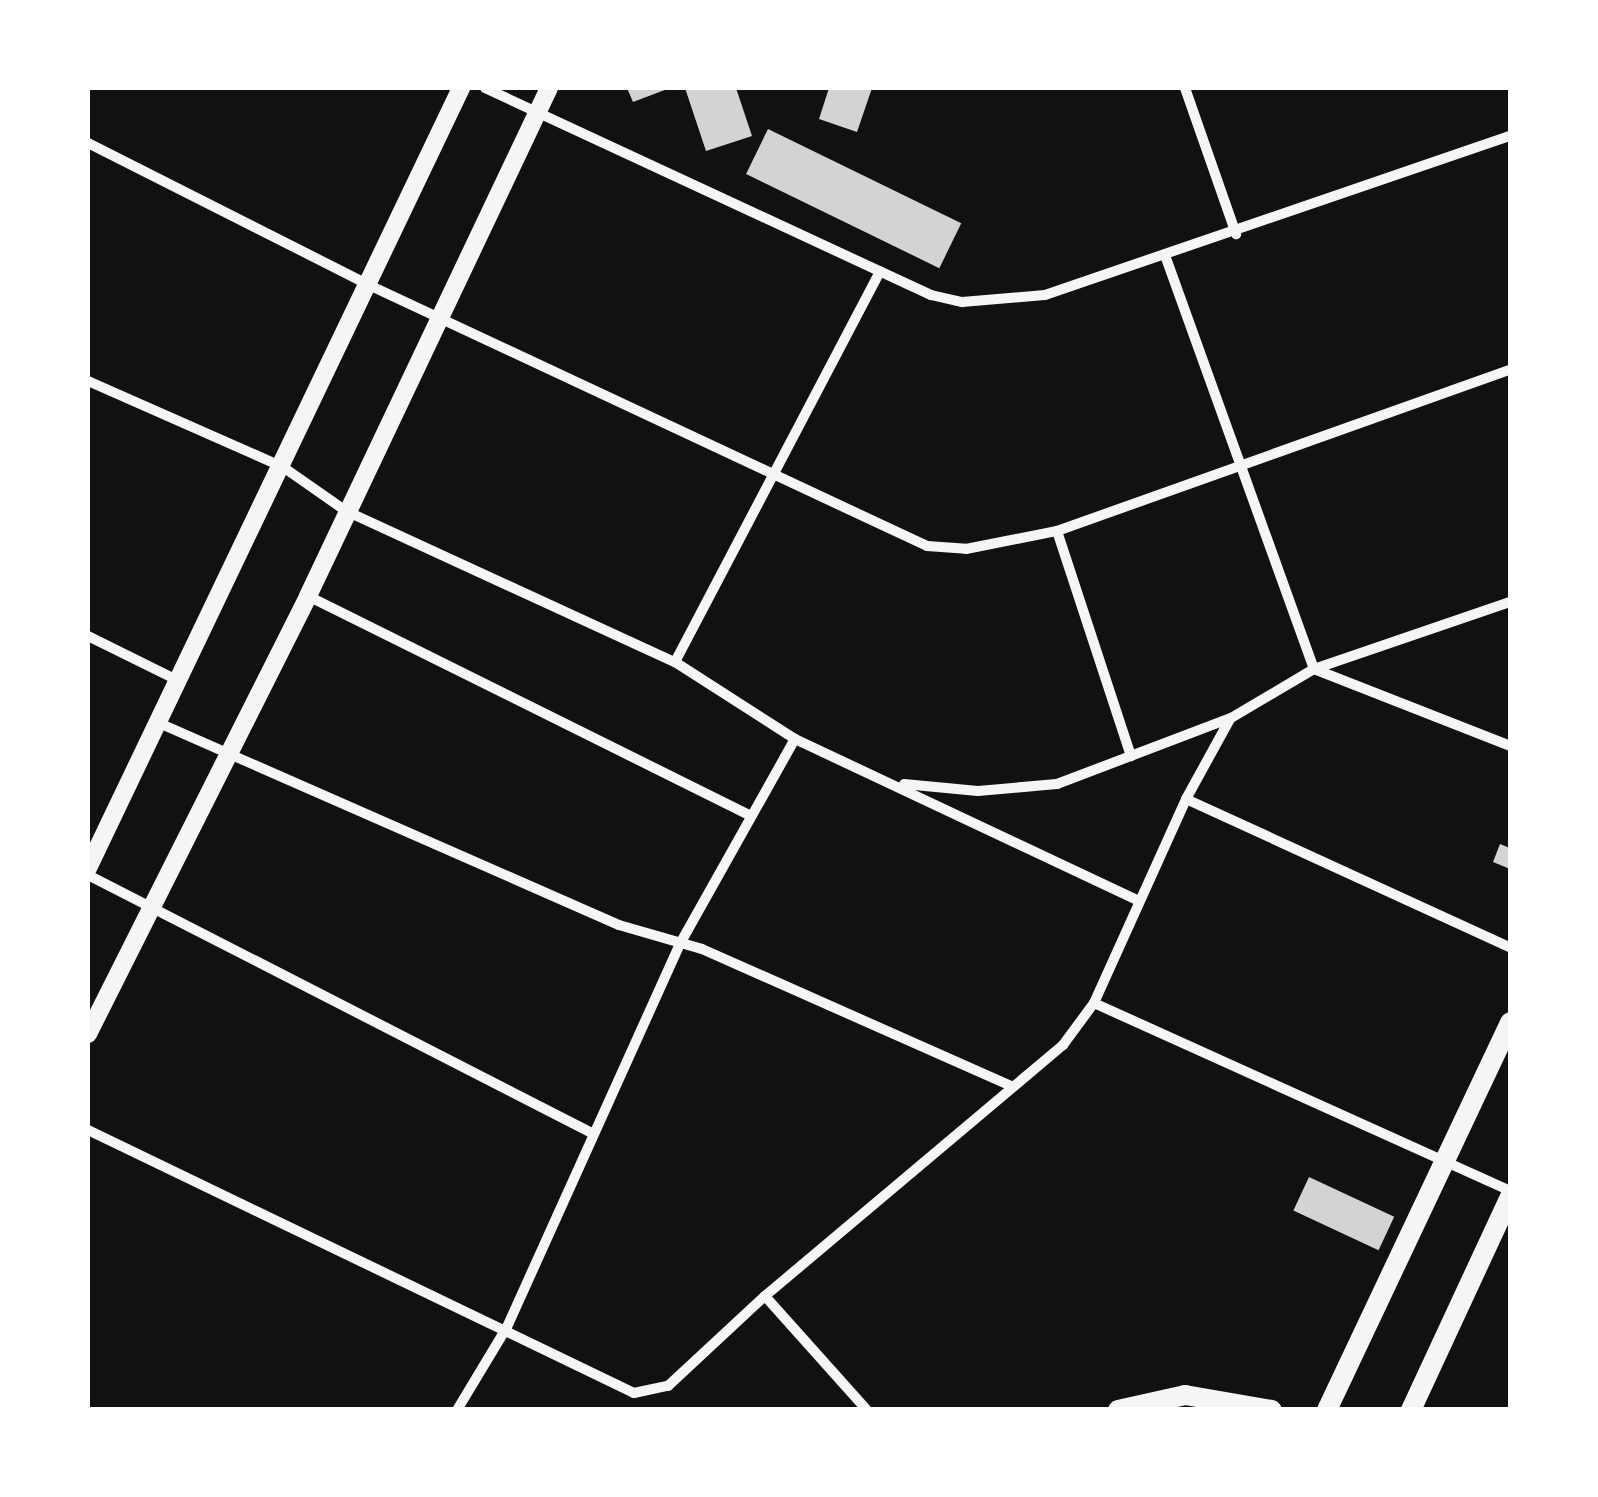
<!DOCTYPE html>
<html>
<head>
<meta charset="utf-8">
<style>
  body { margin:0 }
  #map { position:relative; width:1598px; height:1497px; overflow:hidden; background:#111; font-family:"Space Grotesk",sans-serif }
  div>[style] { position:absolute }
  .building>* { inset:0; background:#d3d3d3; transform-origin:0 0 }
  .minor>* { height:10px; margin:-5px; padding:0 5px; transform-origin:5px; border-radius:5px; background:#f5f5f5 }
  .tertiary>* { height:18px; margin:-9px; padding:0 9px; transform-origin:9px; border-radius:9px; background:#f5f5f5 }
  .secondary>* { height:20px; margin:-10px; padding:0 10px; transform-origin:10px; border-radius:10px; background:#f5f5f5 }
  span { translate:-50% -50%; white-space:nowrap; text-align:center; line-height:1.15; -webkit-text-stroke:10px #fff; paint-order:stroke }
  .frame { position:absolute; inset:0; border:90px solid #fff; pointer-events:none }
</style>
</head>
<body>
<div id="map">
  <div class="building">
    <div style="clip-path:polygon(627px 88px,670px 88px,633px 102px)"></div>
    <div style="clip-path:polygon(685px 88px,736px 88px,752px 136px,706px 151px)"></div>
    <div style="clip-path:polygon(829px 88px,872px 88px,857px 132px,819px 119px)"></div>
    <div style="left:768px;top:129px;width:215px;height:50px;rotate:26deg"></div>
    <div style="clip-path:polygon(1500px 844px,1510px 848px,1510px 869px,1493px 862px)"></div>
    <div style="left:1309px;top:1177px;width:94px;height:37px;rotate:25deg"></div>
  </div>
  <div class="minor">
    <div style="left:485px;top:88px;width:492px;rotate:24.9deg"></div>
    <div style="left:931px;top:295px;width:32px;rotate:13deg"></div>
    <div style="left:962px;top:302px;width:83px;rotate:-4.8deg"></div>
    <div style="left:1045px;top:295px;width:491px;rotate:-18.9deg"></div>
    <div style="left:1185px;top:88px;width:155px;rotate:70.7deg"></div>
    <div style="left:88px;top:143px;width:317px;rotate:26.8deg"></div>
    <div style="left:371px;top:286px;width:614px;rotate:25.06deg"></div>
    <div style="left:927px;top:546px;width:39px;rotate:4deg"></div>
    <div style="left:966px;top:549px;width:93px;rotate:-11.2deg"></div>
    <div style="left:1057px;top:531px;width:481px;rotate:-19.6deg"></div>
    <div style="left:1166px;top:258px;width:437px;rotate:70.2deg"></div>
    <div style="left:1314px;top:669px;width:211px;rotate:21.4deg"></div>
    <div style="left:88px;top:381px;width:213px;rotate:23.8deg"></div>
    <div style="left:283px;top:467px;width:77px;rotate:34.9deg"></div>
    <div style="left:346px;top:511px;width:362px;rotate:24.7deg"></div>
    <div style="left:675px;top:662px;width:143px;rotate:32.7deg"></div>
    <div style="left:795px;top:739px;width:378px;rotate:25.2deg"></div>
    <div style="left:1057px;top:531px;width:237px;rotate:71.8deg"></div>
    <div style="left:308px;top:596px;width:493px;rotate:26.4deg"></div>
    <div style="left:88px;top:636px;width:99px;rotate:26.3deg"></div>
    <div style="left:675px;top:662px;width:441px;rotate:-62.3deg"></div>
    <div style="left:1230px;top:719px;width:91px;rotate:118.8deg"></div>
    <div style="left:1186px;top:799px;width:356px;rotate:24.6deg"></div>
    <div style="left:159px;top:723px;width:502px;rotate:23.71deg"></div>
    <div style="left:619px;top:925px;width:86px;rotate:16.1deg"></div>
    <div style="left:702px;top:949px;width:340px;rotate:23.9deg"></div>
    <div style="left:904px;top:784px;width:74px;rotate:5.4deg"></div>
    <div style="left:978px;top:791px;width:79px;rotate:-5.1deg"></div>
    <div style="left:1057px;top:784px;width:186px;rotate:-20.8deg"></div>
    <div style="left:1231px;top:718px;width:96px;rotate:-30.6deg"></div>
    <div style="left:1314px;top:669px;width:207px;rotate:-18.9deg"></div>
    <div style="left:88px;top:875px;width:566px;rotate:27.11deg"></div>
    <div style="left:1094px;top:1003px;width:457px;rotate:24.3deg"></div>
    <div style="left:88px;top:1130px;width:606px;rotate:25.72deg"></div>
    <div style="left:634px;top:1393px;width:35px;rotate:-12deg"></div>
    <div style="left:668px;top:1386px;width:132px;rotate:-42.9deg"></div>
    <div style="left:765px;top:1296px;width:390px;rotate:-40.1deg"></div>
    <div style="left:1063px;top:1045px;width:52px;rotate:-53.6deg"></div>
    <div style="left:1094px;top:1003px;width:224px;rotate:-65.7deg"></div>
    <div style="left:765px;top:1296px;width:153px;rotate:48.2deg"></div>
    <div style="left:457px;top:1410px;width:97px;rotate:-58.9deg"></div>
    <div style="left:507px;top:1327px;width:422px;rotate:-65.7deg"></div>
    <div style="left:681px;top:942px;width:233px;rotate:-60.7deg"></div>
  </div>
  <div class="tertiary">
    <div style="left:88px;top:868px;width:865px;rotate:-64.44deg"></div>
    <div style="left:88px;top:1034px;width:490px;rotate:-63.3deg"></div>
    <div style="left:308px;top:596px;width:562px;rotate:-64.62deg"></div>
  </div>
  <div class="secondary">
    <div style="left:1118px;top:1410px;width:69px;rotate:-12.6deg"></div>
    <div style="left:1185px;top:1395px;width:88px;rotate:9.8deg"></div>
    <div style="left:1327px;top:1410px;width:429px;rotate:-64.7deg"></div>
    <div style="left:1411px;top:1410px;width:235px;rotate:-65.1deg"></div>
  </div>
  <div class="frame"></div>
</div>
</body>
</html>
